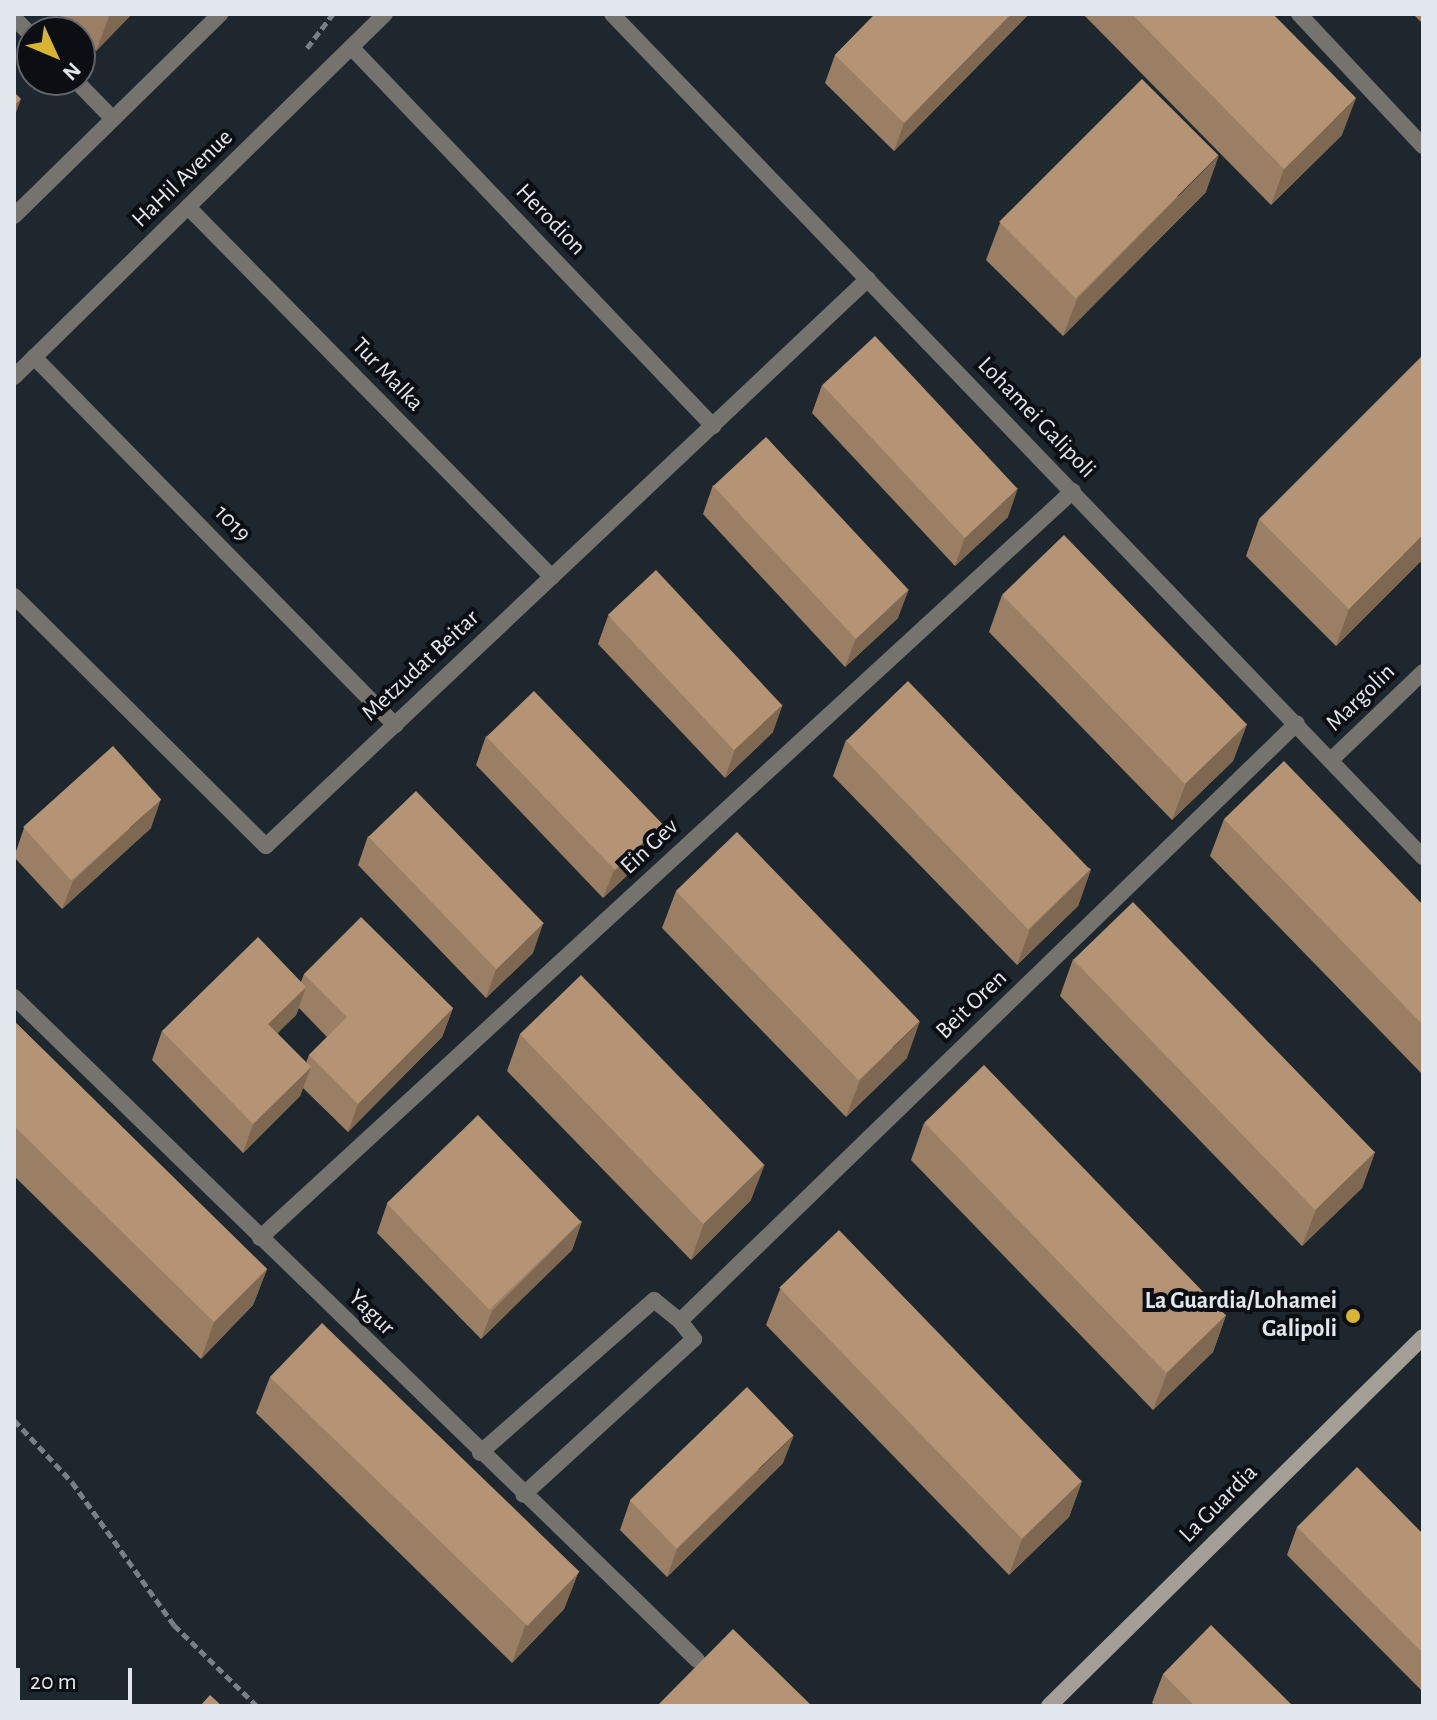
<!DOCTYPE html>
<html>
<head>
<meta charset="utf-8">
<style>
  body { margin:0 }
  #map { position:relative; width:1437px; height:1720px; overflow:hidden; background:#1e272e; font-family:"Alegreya Sans",sans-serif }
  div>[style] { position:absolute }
  .path>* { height:5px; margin-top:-2.5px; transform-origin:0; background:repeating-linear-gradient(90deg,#787f85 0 8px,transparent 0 12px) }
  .street>* { height:16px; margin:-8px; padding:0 8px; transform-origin:8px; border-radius:8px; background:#75736d }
  .secondary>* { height:16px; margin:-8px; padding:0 8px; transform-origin:8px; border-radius:8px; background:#a39e96 }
  .wall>* { inset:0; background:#9b7f65 }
  .shaded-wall>* { inset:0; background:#7e6852 }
  .building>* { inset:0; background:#b49475; transform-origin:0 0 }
  .dots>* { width:22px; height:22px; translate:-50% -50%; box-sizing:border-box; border:4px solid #0b0f13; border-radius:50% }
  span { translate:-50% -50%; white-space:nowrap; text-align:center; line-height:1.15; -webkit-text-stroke:8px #0b0f13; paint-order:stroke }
  .street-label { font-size:24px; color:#e1e7ec }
  .poi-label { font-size:24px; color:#e1e7ec; font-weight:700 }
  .right { translate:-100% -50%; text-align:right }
  .frame { position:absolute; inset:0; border:16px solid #e1e7ec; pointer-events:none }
  .north { position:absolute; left:16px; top:16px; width:80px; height:80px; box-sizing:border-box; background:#0b0f13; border:2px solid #61656a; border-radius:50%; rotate:134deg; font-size:22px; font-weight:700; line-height:32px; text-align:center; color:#e1e7ec }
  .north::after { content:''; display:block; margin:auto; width:28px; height:36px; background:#d8b434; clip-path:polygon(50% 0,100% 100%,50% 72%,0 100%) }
  .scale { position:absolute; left:16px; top:1668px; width:116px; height:36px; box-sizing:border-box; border:4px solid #e1e7ec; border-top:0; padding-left:10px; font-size:24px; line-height:28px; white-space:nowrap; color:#e1e7ec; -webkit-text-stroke:6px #0b0f13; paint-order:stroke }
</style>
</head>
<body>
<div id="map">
  <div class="path">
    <div style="left:307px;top:48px;width:43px;rotate:-52.6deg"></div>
    <div style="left:14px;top:1420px;width:85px;rotate:46.9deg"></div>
    <div style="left:72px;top:1482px;width:176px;rotate:54.5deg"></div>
    <div style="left:174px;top:1625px;width:116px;rotate:44.3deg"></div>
  </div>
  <div class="street">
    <div style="left:612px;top:14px;width:1170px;rotate:46.11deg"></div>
    <div style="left:1299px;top:14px;width:181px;rotate:46.8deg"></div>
    <div style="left:14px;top:18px;width:25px;rotate:45deg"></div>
    <div style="left:352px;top:48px;width:523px;rotate:46.32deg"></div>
    <div style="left:75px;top:80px;width:54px;rotate:45.7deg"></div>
    <div style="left:188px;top:207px;width:519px;rotate:45.47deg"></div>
    <div style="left:14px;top:216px;width:289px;rotate:-44.4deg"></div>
    <div style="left:34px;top:357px;width:516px;rotate:45.55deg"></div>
    <div style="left:14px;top:377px;width:519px;rotate:-44.38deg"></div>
    <div style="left:14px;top:596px;width:355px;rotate:44.8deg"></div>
    <div style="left:266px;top:846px;width:827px;rotate:-43.29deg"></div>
    <div style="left:1332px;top:759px;width:126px;rotate:-43.7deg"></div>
    <div style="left:14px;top:997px;width:952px;rotate:44.15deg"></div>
    <div style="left:260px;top:1238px;width:1104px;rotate:-42.58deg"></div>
    <div style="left:680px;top:1321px;width:859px;rotate:-44.1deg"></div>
    <div style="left:480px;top:1453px;width:232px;rotate:-41.3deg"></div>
    <div style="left:654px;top:1300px;width:33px;rotate:39deg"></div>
    <div style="left:680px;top:1321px;width:23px;rotate:52deg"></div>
    <div style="left:694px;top:1339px;width:231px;rotate:137.6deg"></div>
  </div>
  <div class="secondary">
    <div style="left:1049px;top:1706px;width:525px;rotate:-44.61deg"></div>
  </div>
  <div class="wall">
    <div style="clip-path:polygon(58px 14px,132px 14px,96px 51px,80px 35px,80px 32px,77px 32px)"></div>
    <div style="clip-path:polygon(875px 14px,1029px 14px,894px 151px,825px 83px,835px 55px)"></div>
    <div style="clip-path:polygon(1083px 14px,1273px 14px,1342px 135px,1271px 205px)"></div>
    <div style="clip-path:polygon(1413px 14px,1423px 14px,1423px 24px)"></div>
    <div style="clip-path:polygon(1206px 192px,1063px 336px,986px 260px,1000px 223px)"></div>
    <div style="clip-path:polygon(822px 385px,1008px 517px,955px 566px,812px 413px)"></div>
    <div style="clip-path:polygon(713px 485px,898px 618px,845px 667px,703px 514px)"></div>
    <div style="clip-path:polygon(1259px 519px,1423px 559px,1336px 646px,1246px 556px)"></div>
    <div style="clip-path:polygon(1002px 595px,1247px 724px,1233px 761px,1172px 820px,989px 632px)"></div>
    <div style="clip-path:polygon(608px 616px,773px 732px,725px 778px,598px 644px)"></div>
    <div style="clip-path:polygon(486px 736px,651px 853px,603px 898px,476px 765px)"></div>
    <div style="clip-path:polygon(846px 740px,1091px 869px,1078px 906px,1017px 965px,833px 776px)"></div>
    <div style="clip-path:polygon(1224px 819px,1423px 905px,1423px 1075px,1210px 856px)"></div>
    <div style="clip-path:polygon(24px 828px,151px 828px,62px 909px,14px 857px)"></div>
    <div style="clip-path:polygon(368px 836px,533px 953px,486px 998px,358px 865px)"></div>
    <div style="clip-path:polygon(676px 891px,907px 1058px,846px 1117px,662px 928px)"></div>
    <div style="clip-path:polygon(1073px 959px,1375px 1152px,1362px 1188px,1302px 1246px,1060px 996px)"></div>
    <div style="clip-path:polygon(evenodd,304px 974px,453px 1008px,442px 1037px,348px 1132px,303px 1088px,300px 1096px,243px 1153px,152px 1060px,162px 1031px,301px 982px,304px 974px,299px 1008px,327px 1037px,309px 1055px,306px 1063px,277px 1033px,296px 1015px,299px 1008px)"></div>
    <div style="clip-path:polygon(14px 1021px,267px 1269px,253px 1305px,201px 1359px,14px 1176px)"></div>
    <div style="clip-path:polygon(520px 1034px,751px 1200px,691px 1260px,507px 1071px)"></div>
    <div style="clip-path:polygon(924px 1123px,1226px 1315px,1213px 1352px,1153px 1410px,911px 1160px)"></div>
    <div style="clip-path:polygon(387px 1204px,582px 1221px,572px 1250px,481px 1339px,377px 1233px)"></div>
    <div style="clip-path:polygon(780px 1289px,1082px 1481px,1069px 1517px,1009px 1575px,766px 1325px)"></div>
    <div style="clip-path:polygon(270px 1377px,578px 1573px,564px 1609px,512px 1663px,256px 1413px)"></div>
    <div style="clip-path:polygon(783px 1463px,667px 1577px,620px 1530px,630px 1501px)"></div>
    <div style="clip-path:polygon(1297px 1527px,1423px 1534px,1423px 1692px,1287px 1555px)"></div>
    <div style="clip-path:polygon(1163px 1674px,1293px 1706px,1156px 1706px,1152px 1703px)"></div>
  </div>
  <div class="shaded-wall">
    <div style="clip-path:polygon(110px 14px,132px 14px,96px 51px)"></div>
    <div style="clip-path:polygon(1011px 14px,1029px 14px,894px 151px,904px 123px)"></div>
    <div style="clip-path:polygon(1356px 98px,1342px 135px,1271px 205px,1284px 169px)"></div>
    <div style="clip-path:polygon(21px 99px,14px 118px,14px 106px)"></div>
    <div style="clip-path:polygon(1219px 155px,1206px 192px,1063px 336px,1077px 299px)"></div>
    <div style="clip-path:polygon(1018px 488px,1008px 517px,955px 566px,965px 537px)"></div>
    <div style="clip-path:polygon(1423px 535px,1423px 559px,1336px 646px,1349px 609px)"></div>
    <div style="clip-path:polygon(909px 589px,898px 618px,845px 667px,856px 638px)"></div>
    <div style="clip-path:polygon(783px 704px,773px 732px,725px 778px,735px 749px)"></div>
    <div style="clip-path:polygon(1247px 724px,1233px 761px,1172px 820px,1186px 783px)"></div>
    <div style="clip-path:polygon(161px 799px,151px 828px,62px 909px,73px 881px)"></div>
    <div style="clip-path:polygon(662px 825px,651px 853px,603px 898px,614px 870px)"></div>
    <div style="clip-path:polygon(1091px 869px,1078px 906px,1017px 965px,1030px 929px)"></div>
    <div style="clip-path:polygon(543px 924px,533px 953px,486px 998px,496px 969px)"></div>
    <div style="clip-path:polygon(306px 987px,296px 1015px,258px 1053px,268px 1024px)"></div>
    <div style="clip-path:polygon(453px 1008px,442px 1037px,348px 1132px,358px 1104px)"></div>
    <div style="clip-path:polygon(920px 1021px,907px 1058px,846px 1117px,860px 1080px)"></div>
    <div style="clip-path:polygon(311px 1067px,300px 1096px,243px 1153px,253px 1124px)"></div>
    <div style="clip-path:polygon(1375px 1152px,1362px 1188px,1302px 1246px,1316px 1209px)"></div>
    <div style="clip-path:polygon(765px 1164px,751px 1200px,691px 1260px,704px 1223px)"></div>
    <div style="clip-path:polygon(582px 1221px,572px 1250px,481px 1339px,492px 1311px)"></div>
    <div style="clip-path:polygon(267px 1269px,253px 1305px,201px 1359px,214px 1322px)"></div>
    <div style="clip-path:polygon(1226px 1315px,1213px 1352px,1153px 1410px,1167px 1373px)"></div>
    <div style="clip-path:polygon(794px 1435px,783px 1463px,667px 1577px,677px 1549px)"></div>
    <div style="clip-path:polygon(1082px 1481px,1069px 1517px,1009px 1575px,1022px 1539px)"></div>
    <div style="clip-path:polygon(578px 1573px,564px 1609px,512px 1663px,525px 1626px)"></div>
  </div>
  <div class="building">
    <div style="clip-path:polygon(875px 14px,1011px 14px,904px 123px,835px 55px)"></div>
    <div style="clip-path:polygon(1132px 14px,1273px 14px,1356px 98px,1284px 169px)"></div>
    <div style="left:1142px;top:79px;width:108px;height:202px;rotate:45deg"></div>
    <div style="clip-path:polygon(14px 92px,21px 99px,14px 106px)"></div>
    <div style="left:875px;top:336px;width:209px;height:72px;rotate:47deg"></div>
    <div style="clip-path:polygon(1423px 355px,1423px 535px,1349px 609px,1259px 519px)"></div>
    <div style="left:766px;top:437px;width:209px;height:72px;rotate:47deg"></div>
    <div style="left:1064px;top:535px;width:263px;height:86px;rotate:46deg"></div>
    <div style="left:656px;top:570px;width:185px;height:66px;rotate:47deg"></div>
    <div style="left:908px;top:681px;width:262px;height:86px;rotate:46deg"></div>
    <div style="left:534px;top:691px;width:185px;height:66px;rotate:46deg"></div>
    <div style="left:113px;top:746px;width:72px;height:121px;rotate:48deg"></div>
    <div style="clip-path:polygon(1284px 761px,1423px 905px,1423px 1025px,1224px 819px)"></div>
    <div style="left:416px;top:791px;width:184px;height:66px;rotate:46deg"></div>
    <div style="left:737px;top:832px;width:263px;height:85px;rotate:46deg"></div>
    <div style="left:1133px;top:902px;width:348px;height:83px;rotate:46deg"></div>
    <div style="clip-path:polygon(361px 917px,453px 1008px,358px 1104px,309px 1055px,347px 1017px,304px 974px)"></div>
    <div style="clip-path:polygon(258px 937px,306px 987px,268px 1024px,311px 1067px,253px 1124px,162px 1031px)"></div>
    <div style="left:581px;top:975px;width:264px;height:85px;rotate:46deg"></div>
    <div style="clip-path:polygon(14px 1021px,267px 1269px,214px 1322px,14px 1126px)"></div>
    <div style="left:984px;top:1065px;width:348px;height:83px;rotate:46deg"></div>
    <div style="left:478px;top:1115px;width:148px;height:127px;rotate:46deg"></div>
    <div style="left:839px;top:1230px;width:349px;height:83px;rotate:46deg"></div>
    <div style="left:322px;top:1323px;width:358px;height:75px;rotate:44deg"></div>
    <div style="left:747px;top:1387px;width:67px;height:163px;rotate:46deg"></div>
    <div style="clip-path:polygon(1357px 1467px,1423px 1534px,1423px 1653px,1297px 1527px)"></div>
    <div style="clip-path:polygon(1211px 1625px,1293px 1706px,1195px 1706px,1163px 1674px)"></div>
    <div style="clip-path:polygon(733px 1629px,811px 1705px,810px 1706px,657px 1706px)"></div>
    <div style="clip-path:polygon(210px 1695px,222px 1706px,200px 1706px)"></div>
  </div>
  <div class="dots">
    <div style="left:1353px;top:1316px;background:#d8b434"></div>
  </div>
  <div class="street-label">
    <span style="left:183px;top:179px;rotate:-44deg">HaHil Avenue</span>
    <span style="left:550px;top:220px;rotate:46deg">Herodion</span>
    <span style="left:387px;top:375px;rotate:46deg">Tur Malka</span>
    <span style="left:1036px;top:418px;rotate:46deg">Lohamei Galipoli</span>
    <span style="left:232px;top:524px;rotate:46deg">1019</span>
    <span style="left:421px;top:666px;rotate:-43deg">Metzudat Beitar</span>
    <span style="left:1361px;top:698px;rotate:-44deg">Margolin</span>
    <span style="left:650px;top:847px;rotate:-43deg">Ein Gev</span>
    <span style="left:972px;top:1005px;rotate:-44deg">Beit Oren</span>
    <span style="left:371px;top:1313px;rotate:44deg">Yagur</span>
    <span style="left:1219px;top:1504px;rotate:-45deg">La Guardia</span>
  </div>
  <div class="poi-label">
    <span class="right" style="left:1337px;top:1316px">La Guardia/Lohamei<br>Galipoli</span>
  </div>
  <div class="frame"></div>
  <div class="north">N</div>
  <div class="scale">20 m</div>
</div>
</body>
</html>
